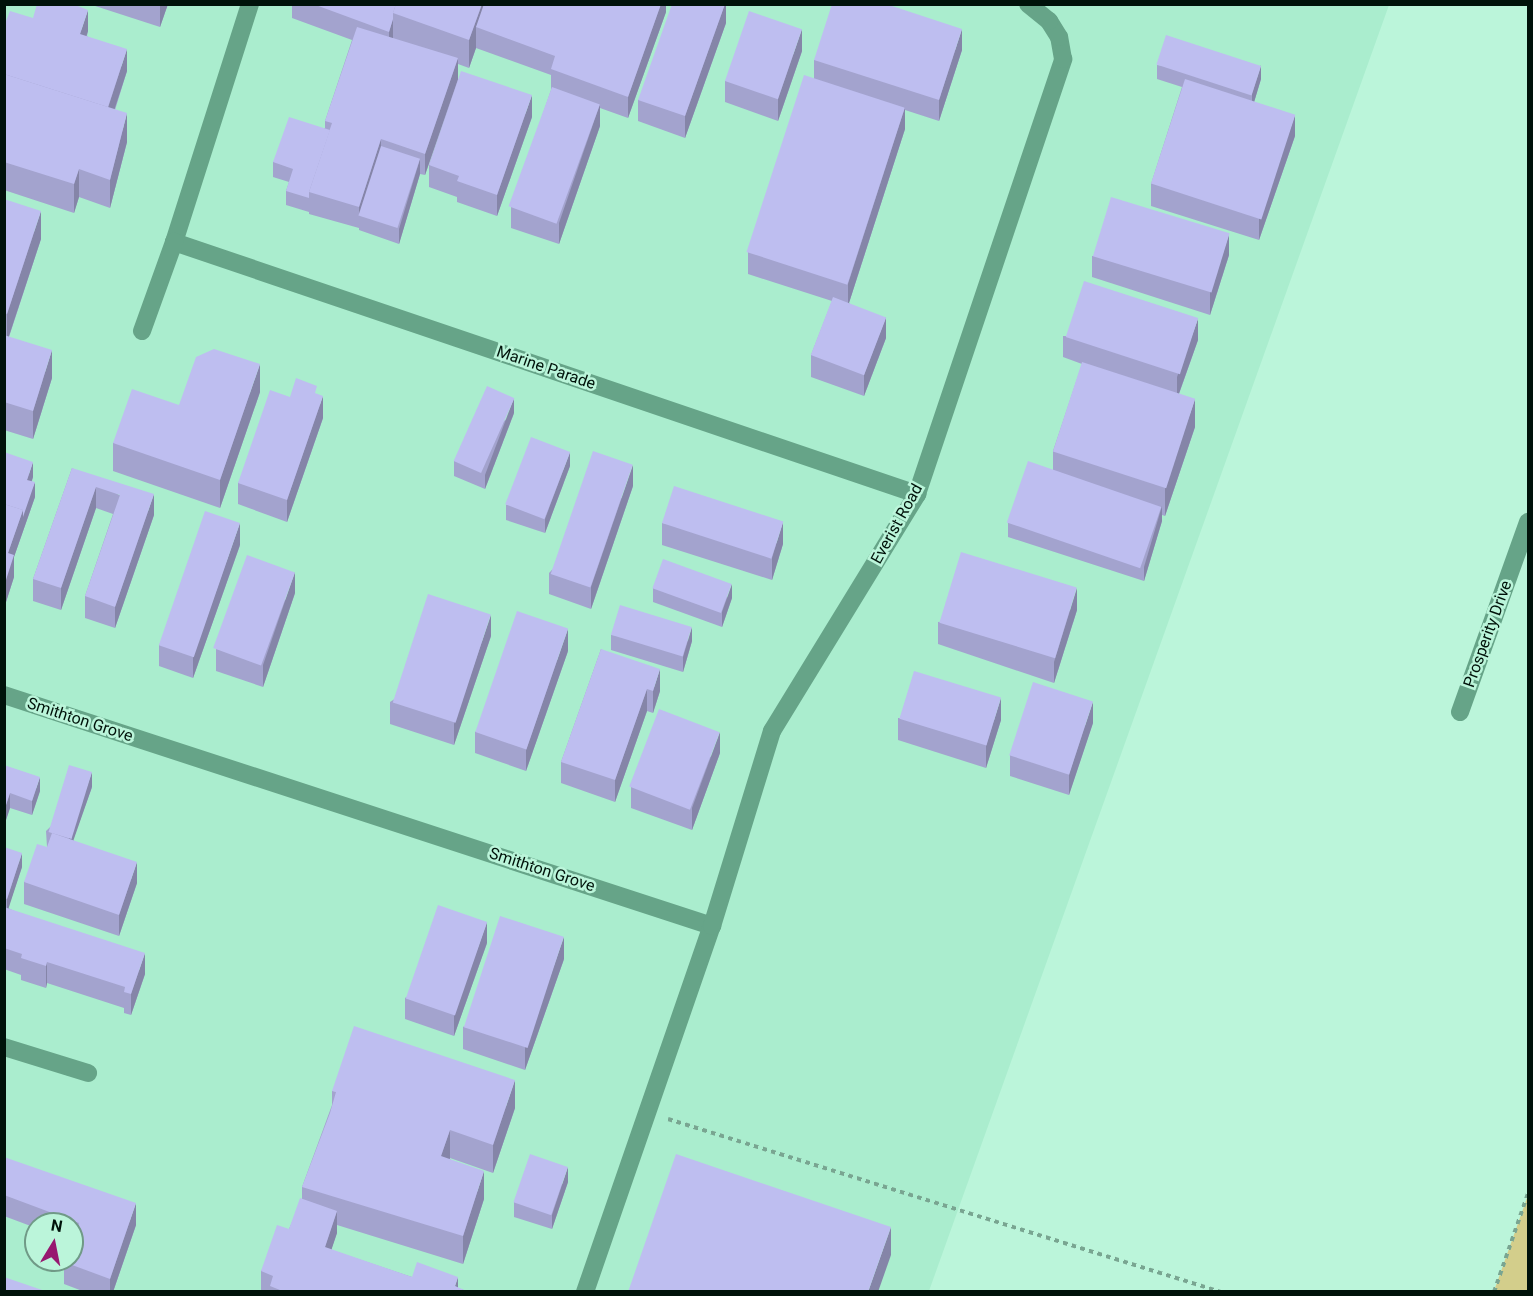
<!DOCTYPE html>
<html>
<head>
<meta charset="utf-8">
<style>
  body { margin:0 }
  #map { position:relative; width:1533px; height:1296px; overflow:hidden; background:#bbf5da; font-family:Roboto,sans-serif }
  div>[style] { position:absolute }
  .built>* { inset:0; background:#aaedce }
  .green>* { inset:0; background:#d3ce8b }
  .path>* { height:4px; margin-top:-2px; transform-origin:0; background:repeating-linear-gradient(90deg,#79a591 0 4.5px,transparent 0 9px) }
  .street>* { height:18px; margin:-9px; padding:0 9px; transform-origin:9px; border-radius:9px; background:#66a488 }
  .wall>* { inset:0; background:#a3a3ce }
  .shaded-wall>* { inset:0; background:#8585a8 }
  .building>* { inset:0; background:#bebef0; transform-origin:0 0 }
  span { translate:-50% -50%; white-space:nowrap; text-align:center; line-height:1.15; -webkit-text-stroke:5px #bbf5da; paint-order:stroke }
  .street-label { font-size:16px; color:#00120a }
  .frame { position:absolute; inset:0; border:6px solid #00120a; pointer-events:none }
  .north { position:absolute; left:24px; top:1212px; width:60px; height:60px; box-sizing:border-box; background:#bbf5da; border:2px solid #709a87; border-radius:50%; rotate:10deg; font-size:16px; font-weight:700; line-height:24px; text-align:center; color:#00120a }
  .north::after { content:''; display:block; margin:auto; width:21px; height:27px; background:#971870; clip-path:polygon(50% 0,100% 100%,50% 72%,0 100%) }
</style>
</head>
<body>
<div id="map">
  <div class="built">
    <div style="clip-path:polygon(evenodd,5px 5px,1389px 5px,929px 1291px,5px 1292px,5px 5px,36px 1224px,72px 1224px,72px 1260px,36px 1260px,36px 1224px)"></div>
  </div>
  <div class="green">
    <div style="clip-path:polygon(1528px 1195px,1528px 1291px,1494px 1291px)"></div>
  </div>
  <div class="path">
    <div style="left:668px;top:1119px;width:579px;rotate:17.37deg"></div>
    <div style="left:1494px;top:1292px;width:105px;rotate:-71deg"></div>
  </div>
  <div class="street">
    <div style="left:250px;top:4px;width:250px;rotate:107.7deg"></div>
    <div style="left:174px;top:242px;width:785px;rotate:18.74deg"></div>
    <div style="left:142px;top:331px;width:95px;rotate:-70.2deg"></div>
    <div style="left:4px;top:695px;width:745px;rotate:18.07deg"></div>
    <div style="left:1460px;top:712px;width:202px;rotate:-70.3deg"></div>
    <div style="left:4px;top:1047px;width:88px;rotate:17.2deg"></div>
    <div style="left:585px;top:1292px;width:387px;rotate:-70.9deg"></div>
    <div style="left:712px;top:926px;width:204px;rotate:-72.9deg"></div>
    <div style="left:772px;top:731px;width:278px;rotate:-58.5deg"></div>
    <div style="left:917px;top:494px;width:459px;rotate:-71.4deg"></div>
    <div style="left:1063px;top:59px;width:22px;rotate:-100deg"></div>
    <div style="left:1059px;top:37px;width:19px;rotate:-122deg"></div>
    <div style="left:1049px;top:21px;width:27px;rotate:-141deg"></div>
  </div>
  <div class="wall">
    <div style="clip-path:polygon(89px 4px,168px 4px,160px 27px)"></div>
    <div style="clip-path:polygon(292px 4px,666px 4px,666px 12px,628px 118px,600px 108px,600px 126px,559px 244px,511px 228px,511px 207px,551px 90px,551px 75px,476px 48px,469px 68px,458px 64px,458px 79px,532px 117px,497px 216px,457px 202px,457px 197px,429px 187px,429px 165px,450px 103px,425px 175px,420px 174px,399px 244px,359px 230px,359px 228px,309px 214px,309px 212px,286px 205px,286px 191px,289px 182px,273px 177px,273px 162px,325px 128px,325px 121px,352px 40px,292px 18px)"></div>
    <div style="clip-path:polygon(726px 4px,726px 23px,685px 138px,638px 121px,638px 100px)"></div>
    <div style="clip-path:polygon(33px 18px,88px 31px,87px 36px,127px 71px,115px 110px,127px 142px,110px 208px,79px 197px,74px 213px,4px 190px,4px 26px)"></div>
    <div style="clip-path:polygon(962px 50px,939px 121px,905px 110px,905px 129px,849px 303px,886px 338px,864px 396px,811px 377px,811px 355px,832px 301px,748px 274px,748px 252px,814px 79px,814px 60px)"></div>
    <div style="clip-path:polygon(802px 51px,778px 121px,725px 102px,725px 81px)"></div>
    <div style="clip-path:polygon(1157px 65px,1261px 79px,1254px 102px,1295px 136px,1259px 240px,1151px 206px,1151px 184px,1182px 87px,1157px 79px)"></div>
    <div style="clip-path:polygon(4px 199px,41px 239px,9px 337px,52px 378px,33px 439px,4px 430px)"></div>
    <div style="clip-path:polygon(1229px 255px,1210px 315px,1092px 277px,1092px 256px)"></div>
    <div style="clip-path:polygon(1063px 336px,1198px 340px,1179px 394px,1195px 427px,1165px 516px,1162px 515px,1162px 521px,1144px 581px,1008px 537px,1008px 523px,1053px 470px,1053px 451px,1082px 364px,1063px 357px)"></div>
    <div style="clip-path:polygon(260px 392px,220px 508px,113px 471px,113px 443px,179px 405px)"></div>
    <div style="clip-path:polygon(317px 394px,323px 418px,287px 522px,238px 504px,238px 483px,290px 397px)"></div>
    <div style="clip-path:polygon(514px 413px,485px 489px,454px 476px,454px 461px)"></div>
    <div style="clip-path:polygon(4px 452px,33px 477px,32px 481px,35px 497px,14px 557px,14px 577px,6px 602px,4px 601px)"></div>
    <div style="clip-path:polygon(570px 466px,545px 533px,506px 520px,506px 505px)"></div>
    <div style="clip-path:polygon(72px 468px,154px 515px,115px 628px,85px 618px,85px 596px,113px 514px,96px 508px,61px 610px,33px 601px,33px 579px)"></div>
    <div style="clip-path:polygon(633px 486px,591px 609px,549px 594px,549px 573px)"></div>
    <div style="clip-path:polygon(662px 523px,783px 544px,772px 580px,662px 545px)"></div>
    <div style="clip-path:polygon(240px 545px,193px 678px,159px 666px,159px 645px)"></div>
    <div style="clip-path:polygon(653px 588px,732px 598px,722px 627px,653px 602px)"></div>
    <div style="clip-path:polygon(295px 593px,263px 687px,216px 671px,216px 649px)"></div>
    <div style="clip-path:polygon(1077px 610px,1054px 683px,938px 644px,938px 622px)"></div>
    <div style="clip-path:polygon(611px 635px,692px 641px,683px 672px,611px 650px)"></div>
    <div style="clip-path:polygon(491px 636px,454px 745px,390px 724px,390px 702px)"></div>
    <div style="clip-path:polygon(601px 649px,660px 691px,653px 713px,647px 711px,615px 802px,561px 783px,561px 762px)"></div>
    <div style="clip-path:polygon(568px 651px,526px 771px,475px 753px,475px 732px)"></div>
    <div style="clip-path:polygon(898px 718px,1001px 720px,986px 768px,898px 740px)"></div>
    <div style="clip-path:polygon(1093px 723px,1069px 795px,1010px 776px,1010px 755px)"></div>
    <div style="clip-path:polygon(720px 753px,692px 830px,631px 808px,631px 787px)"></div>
    <div style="clip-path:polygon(4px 765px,40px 791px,32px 815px,10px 808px,6px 820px,4px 819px)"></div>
    <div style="clip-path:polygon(92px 787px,73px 840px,137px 883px,119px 936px,24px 904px,24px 882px,47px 847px,46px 831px)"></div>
    <div style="clip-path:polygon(4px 847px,22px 867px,8px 908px,145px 974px,131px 1015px,124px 1013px,124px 1008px,47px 983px,46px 988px,21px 980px,21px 975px,4px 969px)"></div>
    <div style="clip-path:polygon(487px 943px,454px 1036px,405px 1019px,405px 998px)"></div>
    <div style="clip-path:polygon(564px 959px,525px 1070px,463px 1049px,463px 1027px)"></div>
    <div style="clip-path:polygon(332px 1091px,515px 1108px,493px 1173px,450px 1158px,450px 1159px,484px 1199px,463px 1264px,337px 1225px,337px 1233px,331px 1250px,412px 1277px,458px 1288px,469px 1292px,261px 1292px,261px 1271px,289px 1229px,302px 1199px,302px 1187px,332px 1105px)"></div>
    <div style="clip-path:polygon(4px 1157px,136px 1225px,113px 1292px,85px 1292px,64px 1284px,64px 1262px,72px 1260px,72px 1224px,36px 1224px,36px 1228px,4px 1216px)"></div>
    <div style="clip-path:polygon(568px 1182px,552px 1229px,514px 1217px,514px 1202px)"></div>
  </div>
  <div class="shaded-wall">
    <div style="clip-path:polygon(160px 4px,168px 4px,160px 27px)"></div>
    <div style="clip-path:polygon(482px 4px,492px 4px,476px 27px,476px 48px,469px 68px,469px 40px)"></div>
    <div style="clip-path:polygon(661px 4px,666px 4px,666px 12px,628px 118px,628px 97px)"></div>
    <div style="clip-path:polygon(725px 4px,726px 4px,726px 23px,685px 138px,685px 116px)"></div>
    <div style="clip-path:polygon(88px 10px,88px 31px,80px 55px,80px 34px)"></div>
    <div style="clip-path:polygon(393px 19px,393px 40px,389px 53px,389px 32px)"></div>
    <div style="clip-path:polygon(802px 29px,802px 51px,778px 121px,778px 99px)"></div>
    <div style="clip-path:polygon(962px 29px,962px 50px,939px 121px,939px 100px)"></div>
    <div style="clip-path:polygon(127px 49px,127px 71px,107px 132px,107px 111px)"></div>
    <div style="clip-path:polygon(458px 58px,458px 79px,425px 175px,425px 154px)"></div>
    <div style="clip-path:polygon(1261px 65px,1261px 79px,1252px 109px,1252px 94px)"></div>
    <div style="clip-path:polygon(532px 95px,532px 117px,497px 216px,497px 195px)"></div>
    <div style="clip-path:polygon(600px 104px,600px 126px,559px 244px,559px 223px)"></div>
    <div style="clip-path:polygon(905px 107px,905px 129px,848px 306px,848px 284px)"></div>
    <div style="clip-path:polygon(127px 113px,127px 142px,110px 208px,110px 180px)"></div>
    <div style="clip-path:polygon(1295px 115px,1295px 136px,1259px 240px,1259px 219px)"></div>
    <div style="clip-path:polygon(381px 139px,381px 161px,359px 216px,359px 207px)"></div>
    <div style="clip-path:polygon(420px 159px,420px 174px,399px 244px,399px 229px)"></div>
    <div style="clip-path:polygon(79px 169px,79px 197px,74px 213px,74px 184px)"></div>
    <div style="clip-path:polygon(41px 211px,41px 239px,7px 342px,7px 314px)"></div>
    <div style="clip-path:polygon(1229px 234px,1229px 255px,1210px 315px,1210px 293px)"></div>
    <div style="clip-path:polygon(886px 317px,886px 338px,864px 396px,864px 375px)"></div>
    <div style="clip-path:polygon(1198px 319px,1198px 340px,1177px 399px,1177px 377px)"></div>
    <div style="clip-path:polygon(52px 350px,52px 378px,33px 439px,33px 411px)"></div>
    <div style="clip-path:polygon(260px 364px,260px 392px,220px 508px,220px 480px)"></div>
    <div style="clip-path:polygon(323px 396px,323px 418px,287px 522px,287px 500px)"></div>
    <div style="clip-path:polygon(514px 398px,514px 413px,485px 489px,485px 475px)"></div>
    <div style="clip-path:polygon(1195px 399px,1195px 427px,1165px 516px,1165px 488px)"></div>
    <div style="clip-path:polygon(570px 452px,570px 466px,545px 533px,545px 519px)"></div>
    <div style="clip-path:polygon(33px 462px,33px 477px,27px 494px,27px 480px)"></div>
    <div style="clip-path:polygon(633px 465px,633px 486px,591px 609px,591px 587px)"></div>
    <div style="clip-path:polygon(35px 482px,35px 497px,14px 557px,14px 577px,6px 602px,6px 580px,8px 553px,23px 510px)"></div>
    <div style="clip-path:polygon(96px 487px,96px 508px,61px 610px,61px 588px)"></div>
    <div style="clip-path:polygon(154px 494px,154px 515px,115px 628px,115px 607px)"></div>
    <div style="clip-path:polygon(1162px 506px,1162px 521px,1144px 581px,1144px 567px)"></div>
    <div style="clip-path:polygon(783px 522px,783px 544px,772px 580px,772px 558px)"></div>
    <div style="clip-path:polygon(240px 523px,240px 545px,193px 678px,193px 657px)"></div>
    <div style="clip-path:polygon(295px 572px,295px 593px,263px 687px,263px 665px)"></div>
    <div style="clip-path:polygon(732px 584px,732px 598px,722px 627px,722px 612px)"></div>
    <div style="clip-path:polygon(1077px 588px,1077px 610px,1054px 683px,1054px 662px)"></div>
    <div style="clip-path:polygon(491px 615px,491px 636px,454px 745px,454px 724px)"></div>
    <div style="clip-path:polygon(692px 627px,692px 641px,683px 672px,683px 657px)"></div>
    <div style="clip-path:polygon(568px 629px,568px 651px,526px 771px,526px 750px)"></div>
    <div style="clip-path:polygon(660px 669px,660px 691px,653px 713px,653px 691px)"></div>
    <div style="clip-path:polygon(647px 689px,647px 711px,615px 802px,615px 780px)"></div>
    <div style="clip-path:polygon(1001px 698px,1001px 720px,986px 768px,986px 746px)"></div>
    <div style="clip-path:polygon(1093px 702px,1093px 723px,1069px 795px,1069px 774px)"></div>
    <div style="clip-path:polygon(720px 732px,720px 753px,692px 830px,692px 808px)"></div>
    <div style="clip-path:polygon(92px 772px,92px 787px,69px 853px,69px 838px)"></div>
    <div style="clip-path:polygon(40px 777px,40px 791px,32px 815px,32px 801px)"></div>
    <div style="clip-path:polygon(10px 793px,10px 808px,6px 820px,6px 805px)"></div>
    <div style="clip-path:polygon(22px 853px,22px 867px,7px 913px,7px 899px)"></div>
    <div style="clip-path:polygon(137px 862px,137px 883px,119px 936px,119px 915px)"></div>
    <div style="clip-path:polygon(487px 922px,487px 943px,454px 1036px,454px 1015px)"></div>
    <div style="clip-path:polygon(564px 937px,564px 959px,525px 1070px,525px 1048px)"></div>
    <div style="clip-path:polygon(145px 953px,145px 974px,131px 1015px,131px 994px)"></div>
    <div style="clip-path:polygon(47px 962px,47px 983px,46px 988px,46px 966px)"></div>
    <div style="clip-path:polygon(515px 1080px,515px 1108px,493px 1173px,493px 1145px)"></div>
    <div style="clip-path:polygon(450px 1130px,450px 1158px,441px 1184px,441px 1156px)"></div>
    <div style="clip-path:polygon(568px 1167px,568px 1182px,552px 1229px,552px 1215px)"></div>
    <div style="clip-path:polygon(484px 1171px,484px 1199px,463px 1264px,463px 1236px)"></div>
    <div style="clip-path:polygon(136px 1203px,136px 1225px,113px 1292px,110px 1292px,110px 1279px)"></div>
    <div style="clip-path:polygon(337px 1211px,337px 1233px,325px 1269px,325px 1247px)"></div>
    <div style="clip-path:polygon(891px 1227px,891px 1255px,878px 1292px,868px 1292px)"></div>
    <div style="clip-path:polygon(458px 1277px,458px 1292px,455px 1286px)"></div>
  </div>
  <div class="building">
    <div style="clip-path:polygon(37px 4px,73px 4px,88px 10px,80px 34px,127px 49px,108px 107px,4px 74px,4px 26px,10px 11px,33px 18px)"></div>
    <div style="clip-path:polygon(313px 4px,396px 4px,393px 13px,393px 19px,389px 32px)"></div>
    <div style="clip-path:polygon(396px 4px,482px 4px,469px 40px,393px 13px)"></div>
    <div style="clip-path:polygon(484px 4px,661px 4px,628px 97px,551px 69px,555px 56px,476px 27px)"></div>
    <div style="clip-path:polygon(672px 4px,725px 4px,685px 116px,638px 100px)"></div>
    <div style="clip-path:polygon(832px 4px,886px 4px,962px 29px,939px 100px,814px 60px)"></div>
    <div style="left:749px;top:11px;width:56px;height:74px;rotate:19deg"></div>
    <div style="clip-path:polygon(357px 27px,458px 58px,425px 154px,381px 139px,359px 207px,309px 192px,332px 123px,325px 121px)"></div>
    <div style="left:1166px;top:35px;width:100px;height:31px;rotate:18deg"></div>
    <div style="clip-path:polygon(461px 71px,532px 95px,497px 195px,457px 181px,459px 176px,429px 165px)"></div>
    <div style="clip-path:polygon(4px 74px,127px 113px,110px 180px,79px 169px,74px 184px,4px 162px)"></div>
    <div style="left:804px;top:75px;width:106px;height:186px;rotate:18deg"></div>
    <div style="left:1185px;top:79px;width:116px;height:110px;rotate:18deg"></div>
    <div style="left:552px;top:87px;width:51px;height:127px;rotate:20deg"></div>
    <div style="clip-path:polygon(289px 117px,330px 130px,309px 192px,309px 198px,286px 191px,293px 169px,273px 162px)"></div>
    <div style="left:381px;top:146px;width:41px;height:73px;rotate:18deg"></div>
    <div style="left:1111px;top:197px;width:124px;height:62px;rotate:17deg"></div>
    <div style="clip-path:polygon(4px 199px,41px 211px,7px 314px,4px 313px)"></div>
    <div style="left:1084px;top:281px;width:120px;height:59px;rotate:18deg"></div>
    <div style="left:833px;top:297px;width:57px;height:62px;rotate:21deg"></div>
    <div style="clip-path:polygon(4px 335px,52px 350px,33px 411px,4px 402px)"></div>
    <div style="clip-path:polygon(214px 349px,260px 364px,220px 480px,113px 443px,132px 389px,179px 405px,196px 357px)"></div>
    <div style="left:1082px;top:362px;width:119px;height:94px;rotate:18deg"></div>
    <div style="clip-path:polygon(296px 378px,317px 386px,315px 393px,323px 396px,287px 500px,238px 483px,270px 390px,290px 397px)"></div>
    <div style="left:487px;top:386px;width:30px;height:82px;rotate:24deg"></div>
    <div style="left:531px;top:437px;width:42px;height:72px;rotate:21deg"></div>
    <div style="left:593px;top:451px;width:42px;height:130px;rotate:19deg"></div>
    <div style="clip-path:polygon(4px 452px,33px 462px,27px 480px,35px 482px,23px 517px,23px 510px,4px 504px)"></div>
    <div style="left:1028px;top:461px;width:141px;height:65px;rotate:19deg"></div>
    <div style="clip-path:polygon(72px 468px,154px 494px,115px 607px,85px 596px,120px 495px,96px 487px,61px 588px,33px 579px)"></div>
    <div style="left:674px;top:486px;width:115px;height:39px;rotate:18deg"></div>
    <div style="clip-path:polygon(4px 504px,23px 510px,8px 553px,14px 555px,6px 580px,4px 580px)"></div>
    <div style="left:205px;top:511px;width:37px;height:142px;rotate:19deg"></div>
    <div style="left:961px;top:552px;width:121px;height:74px;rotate:17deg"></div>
    <div style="left:247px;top:555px;width:51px;height:99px;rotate:20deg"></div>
    <div style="left:663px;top:559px;width:73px;height:31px;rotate:20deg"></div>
    <div style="left:428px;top:594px;width:66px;height:114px;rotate:18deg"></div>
    <div style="left:620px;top:605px;width:75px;height:31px;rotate:17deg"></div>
    <div style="left:517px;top:611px;width:54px;height:128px;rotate:19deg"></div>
    <div style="clip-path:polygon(601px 649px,660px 669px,653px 691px,647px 689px,615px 780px,561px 762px)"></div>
    <div style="left:914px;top:671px;width:91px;height:50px;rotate:17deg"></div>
    <div style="left:1033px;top:682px;width:63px;height:77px;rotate:18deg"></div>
    <div style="left:659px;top:709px;width:65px;height:83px;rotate:21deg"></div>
    <div style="clip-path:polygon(4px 765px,40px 777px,32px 801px,10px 793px,6px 805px,4px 805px)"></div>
    <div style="left:69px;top:765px;width:24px;height:70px;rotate:17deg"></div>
    <div style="clip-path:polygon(52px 833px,137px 862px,119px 915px,24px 882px,37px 844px,47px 847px)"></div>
    <div style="clip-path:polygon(4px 847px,22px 853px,7px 899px,4px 898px)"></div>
    <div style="left:438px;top:905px;width:52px;height:99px;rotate:19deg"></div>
    <div style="clip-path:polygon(4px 907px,145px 953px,131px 994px,124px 992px,125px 987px,47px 962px,46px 966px,21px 958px,22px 954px,4px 948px)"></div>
    <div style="left:500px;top:916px;width:67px;height:117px;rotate:18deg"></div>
    <div style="clip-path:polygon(354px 1026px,515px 1080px,493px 1145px,450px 1130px,441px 1156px,484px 1171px,463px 1236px,302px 1187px,330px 1113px,336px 1092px,332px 1091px)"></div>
    <div style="left:530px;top:1154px;width:40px;height:51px;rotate:19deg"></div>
    <div style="clip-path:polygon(676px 1154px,891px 1227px,868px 1292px,628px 1292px)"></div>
    <div style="clip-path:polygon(4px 1157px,136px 1203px,110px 1279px,64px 1262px,65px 1260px,72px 1260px,72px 1241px,79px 1223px,4px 1195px)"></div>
    <div style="clip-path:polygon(300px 1198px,337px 1211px,325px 1247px,412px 1277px,417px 1262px,458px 1277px,455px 1286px,469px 1292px,285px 1292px,270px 1286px,273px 1276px,261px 1271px,277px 1225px,289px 1229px)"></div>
    <div style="clip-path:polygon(4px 1277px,48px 1292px,4px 1292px)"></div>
  </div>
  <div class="street-label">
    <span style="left:546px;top:368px;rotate:19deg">Marine Parade</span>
    <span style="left:897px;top:524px;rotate:-61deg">Everist Road</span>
    <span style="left:1488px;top:634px;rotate:-70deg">Prosperity Drive</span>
    <span style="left:80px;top:720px;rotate:18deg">Smithton Grove</span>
    <span style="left:542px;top:870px;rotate:18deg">Smithton Grove</span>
  </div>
  <div class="frame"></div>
  <div class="north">N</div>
</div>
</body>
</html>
